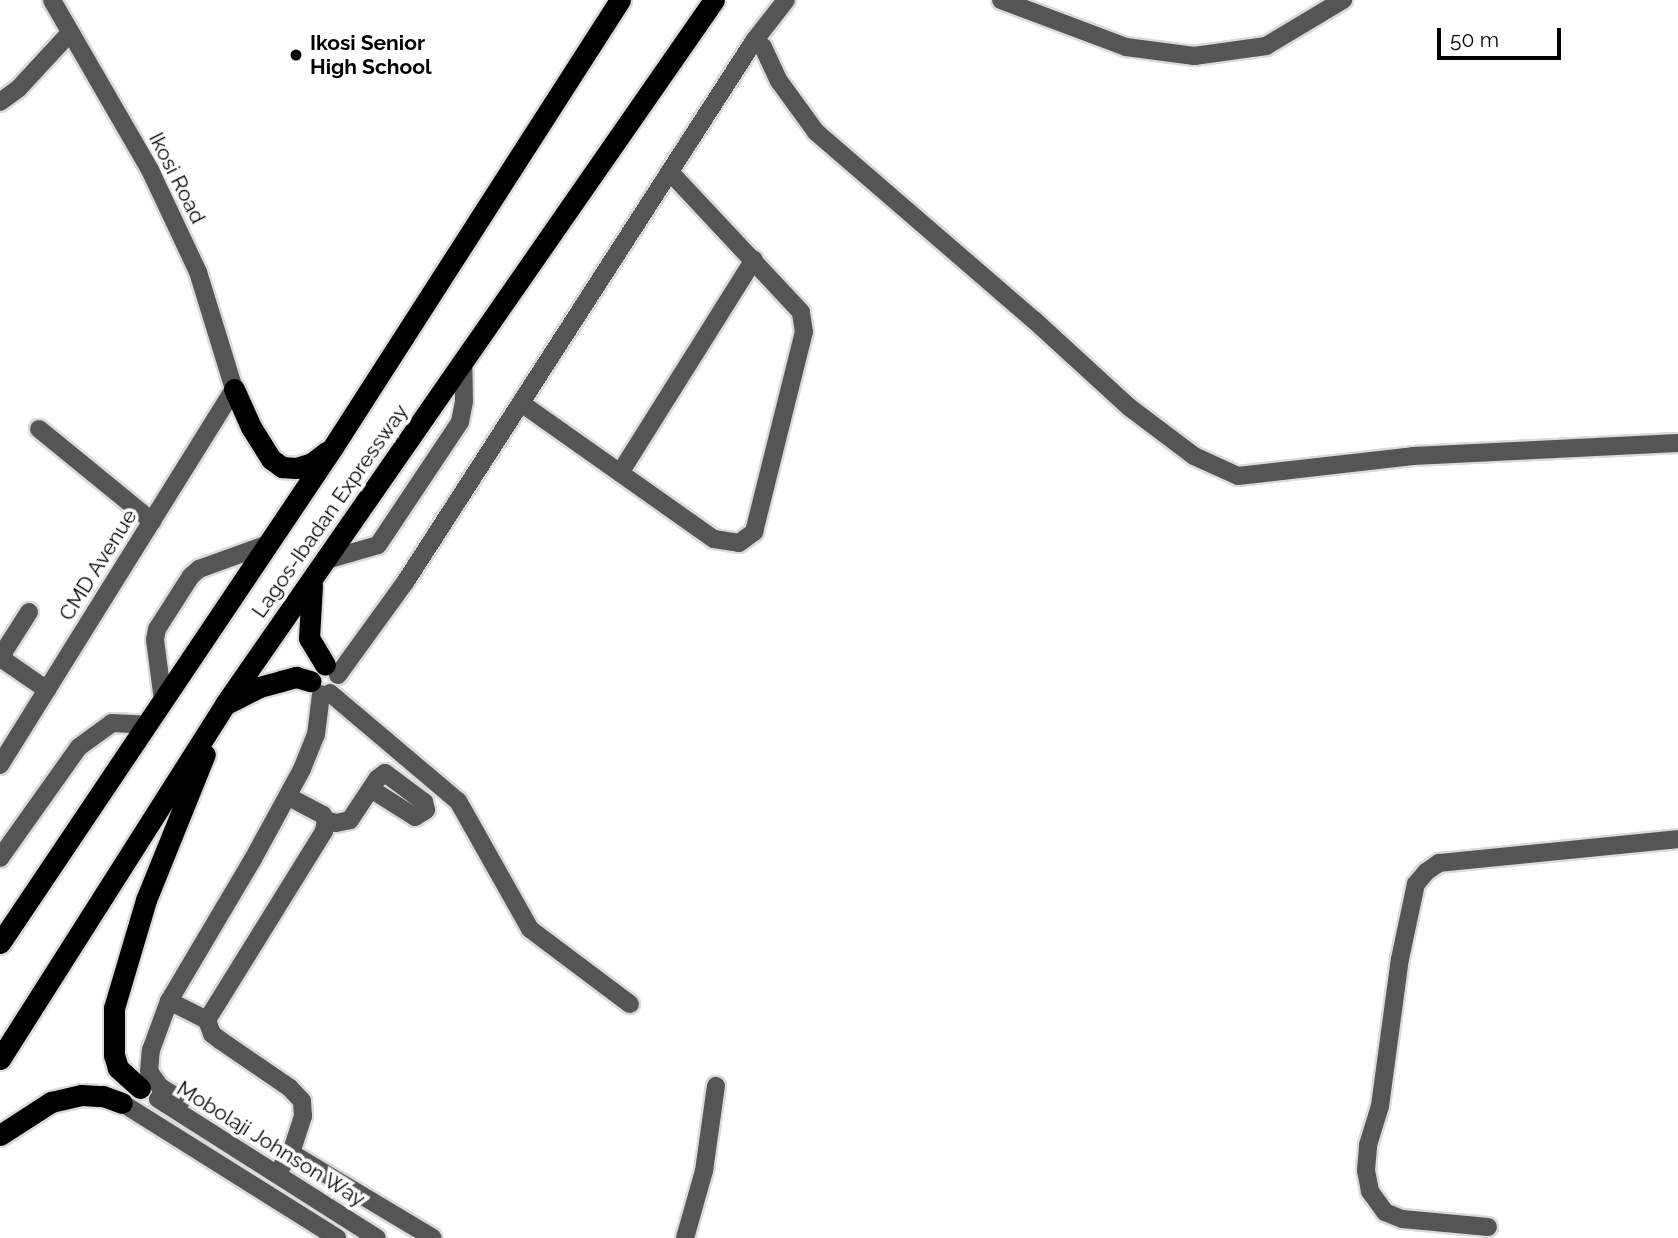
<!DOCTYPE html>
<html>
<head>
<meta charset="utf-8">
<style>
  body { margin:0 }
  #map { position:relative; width:1678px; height:1238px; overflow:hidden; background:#fff; font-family:Raleway,sans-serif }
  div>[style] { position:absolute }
  .roads { filter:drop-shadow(2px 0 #dbdbdb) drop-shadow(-2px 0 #dbdbdb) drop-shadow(0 2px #dbdbdb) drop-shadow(0 -2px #dbdbdb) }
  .minor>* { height:18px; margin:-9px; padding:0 9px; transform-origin:9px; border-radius:9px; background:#555 }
  .highway>* { height:21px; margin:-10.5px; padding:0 10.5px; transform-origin:10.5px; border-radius:10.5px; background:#000 }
  .dots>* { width:19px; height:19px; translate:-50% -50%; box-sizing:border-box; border:4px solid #fff; border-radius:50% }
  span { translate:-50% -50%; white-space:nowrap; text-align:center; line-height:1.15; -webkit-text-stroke:7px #fff; paint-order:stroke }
  .poi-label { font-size:21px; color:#000; font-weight:700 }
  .left { translate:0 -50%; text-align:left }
  .street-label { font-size:21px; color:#000 }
  .scale { position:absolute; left:1437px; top:28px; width:124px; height:32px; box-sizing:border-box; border:4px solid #000; border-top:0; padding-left:9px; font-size:21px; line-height:24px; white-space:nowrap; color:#000; -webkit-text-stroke:5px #fff; paint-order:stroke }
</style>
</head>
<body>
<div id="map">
  <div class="roads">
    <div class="minor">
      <div style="left:1001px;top:0;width:134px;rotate:20.6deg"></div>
      <div style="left:1126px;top:47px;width:69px;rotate:7.5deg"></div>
      <div style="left:1194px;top:56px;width:73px;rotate:-7.9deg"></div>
      <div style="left:1266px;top:46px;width:90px;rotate:-30.9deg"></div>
      <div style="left:754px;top:41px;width:11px;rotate:34deg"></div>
      <div style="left:763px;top:47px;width:38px;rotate:65deg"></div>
      <div style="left:779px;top:81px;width:63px;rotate:54deg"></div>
      <div style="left:816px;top:132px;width:288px;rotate:40.8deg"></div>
      <div style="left:1034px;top:320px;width:129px;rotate:42.5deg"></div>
      <div style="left:1129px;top:407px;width:81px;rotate:37deg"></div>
      <div style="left:1194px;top:456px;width:48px;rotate:24.4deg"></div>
      <div style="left:1238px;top:476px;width:176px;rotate:-6.5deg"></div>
      <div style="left:1413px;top:456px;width:265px;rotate:-2.8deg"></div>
      <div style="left:0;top:102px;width:22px;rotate:-36deg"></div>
      <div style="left:18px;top:89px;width:75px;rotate:-47.2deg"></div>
      <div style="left:521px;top:403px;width:236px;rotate:35.2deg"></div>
      <div style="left:714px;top:539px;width:25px;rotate:9deg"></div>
      <div style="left:739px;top:543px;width:19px;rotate:-36deg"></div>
      <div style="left:754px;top:532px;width:206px;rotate:-76deg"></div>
      <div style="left:804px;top:332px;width:20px;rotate:-99deg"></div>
      <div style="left:801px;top:312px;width:192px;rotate:-133.1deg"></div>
      <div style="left:39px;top:429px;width:146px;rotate:39.2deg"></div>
      <div style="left:620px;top:473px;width:252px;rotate:-57.9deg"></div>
      <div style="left:326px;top:560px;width:54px;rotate:-16.1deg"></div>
      <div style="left:378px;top:545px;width:148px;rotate:-56.3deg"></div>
      <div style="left:460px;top:422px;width:20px;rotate:-79deg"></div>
      <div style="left:464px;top:402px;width:39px;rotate:-91deg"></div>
      <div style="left:29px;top:612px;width:49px;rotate:122.4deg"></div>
      <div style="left:3px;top:653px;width:8px;rotate:76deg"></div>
      <div style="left:5px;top:661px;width:51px;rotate:34.6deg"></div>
      <div style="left:338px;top:675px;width:116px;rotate:-54.1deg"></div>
      <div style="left:406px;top:581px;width:642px;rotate:-57.2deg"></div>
      <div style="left:754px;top:41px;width:52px;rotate:-52deg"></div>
      <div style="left:330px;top:693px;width:167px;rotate:40.2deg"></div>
      <div style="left:458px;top:801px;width:147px;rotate:60.6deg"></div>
      <div style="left:530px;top:929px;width:125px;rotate:36.9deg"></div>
      <div style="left:163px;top:700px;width:61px;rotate:-97.6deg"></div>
      <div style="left:155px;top:640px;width:11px;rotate:-80deg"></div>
      <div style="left:157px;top:629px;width:63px;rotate:-57.3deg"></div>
      <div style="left:191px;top:576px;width:11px;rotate:-41deg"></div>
      <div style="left:199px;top:569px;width:73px;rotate:-19.9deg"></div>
      <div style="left:0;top:765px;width:443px;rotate:-58.1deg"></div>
      <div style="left:234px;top:389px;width:122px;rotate:-107.1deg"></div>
      <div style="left:198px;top:272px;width:113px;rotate:-115.2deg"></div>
      <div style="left:150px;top:170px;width:196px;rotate:-120deg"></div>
      <div style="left:326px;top:820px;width:10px;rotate:17deg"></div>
      <div style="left:336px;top:823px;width:14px;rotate:-12deg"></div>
      <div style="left:350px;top:820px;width:49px;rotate:-56.6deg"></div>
      <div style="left:377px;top:779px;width:10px;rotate:-37deg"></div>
      <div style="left:385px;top:773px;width:49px;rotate:36.6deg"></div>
      <div style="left:424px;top:802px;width:8px;rotate:76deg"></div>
      <div style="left:426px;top:810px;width:13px;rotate:148deg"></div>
      <div style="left:415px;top:817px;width:52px;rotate:-147.5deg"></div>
      <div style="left:0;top:858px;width:136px;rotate:-54.6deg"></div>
      <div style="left:79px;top:747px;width:41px;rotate:-36deg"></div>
      <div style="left:112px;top:723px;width:35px;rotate:3deg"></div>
      <div style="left:169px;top:1001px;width:42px;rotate:26.6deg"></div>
      <div style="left:158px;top:1099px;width:259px;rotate:32.4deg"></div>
      <div style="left:182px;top:1100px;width:26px;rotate:-149deg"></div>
      <div style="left:160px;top:1087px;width:19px;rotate:-125deg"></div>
      <div style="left:149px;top:1071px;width:21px;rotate:-85deg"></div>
      <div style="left:151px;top:1050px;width:52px;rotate:-69.8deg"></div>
      <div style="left:169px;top:1001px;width:165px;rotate:-59.4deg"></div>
      <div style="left:253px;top:859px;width:102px;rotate:-61.4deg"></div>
      <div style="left:302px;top:769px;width:37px;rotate:-68deg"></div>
      <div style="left:316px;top:735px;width:41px;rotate:-83deg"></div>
      <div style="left:122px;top:1103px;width:254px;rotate:32.1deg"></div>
      <div style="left:291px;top:1153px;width:165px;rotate:30.9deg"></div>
      <div style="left:277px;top:1173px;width:24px;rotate:-55deg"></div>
      <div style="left:291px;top:1153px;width:39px;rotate:-72deg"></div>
      <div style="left:303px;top:1116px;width:15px;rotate:-94deg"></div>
      <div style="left:302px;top:1101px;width:18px;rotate:-133deg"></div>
      <div style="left:290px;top:1088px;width:85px;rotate:-145.6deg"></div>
      <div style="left:220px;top:1040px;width:10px;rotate:-143deg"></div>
      <div style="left:212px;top:1034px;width:15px;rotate:-110deg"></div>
      <div style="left:207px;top:1020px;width:222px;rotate:-58.2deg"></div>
      <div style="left:324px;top:831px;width:11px;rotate:-80deg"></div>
      <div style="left:326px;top:820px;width:6px;rotate:-121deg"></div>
      <div style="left:323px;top:815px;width:40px;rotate:-152deg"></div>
      <div style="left:1488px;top:1227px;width:86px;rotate:-174.7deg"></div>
      <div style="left:1402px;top:1219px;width:18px;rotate:-158deg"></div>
      <div style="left:1385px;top:1212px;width:26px;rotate:-126deg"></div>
      <div style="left:1370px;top:1191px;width:21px;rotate:-101deg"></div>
      <div style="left:1366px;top:1170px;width:25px;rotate:-85deg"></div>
      <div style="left:1368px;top:1145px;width:41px;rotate:-72.9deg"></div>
      <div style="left:1380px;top:1106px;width:148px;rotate:-82.3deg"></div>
      <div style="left:1400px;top:959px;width:77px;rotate:-78deg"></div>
      <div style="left:1416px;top:884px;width:16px;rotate:-50deg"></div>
      <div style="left:1426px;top:872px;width:16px;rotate:-35deg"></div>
      <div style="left:1439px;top:863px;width:240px;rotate:-5.7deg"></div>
      <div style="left:685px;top:1238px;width:70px;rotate:-74.2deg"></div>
      <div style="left:704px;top:1171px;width:86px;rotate:-82deg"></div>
    </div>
    <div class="highway">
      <div style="left:234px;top:389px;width:42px;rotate:65.9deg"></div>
      <div style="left:251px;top:427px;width:38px;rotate:58deg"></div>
      <div style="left:271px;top:459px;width:14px;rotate:36deg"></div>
      <div style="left:282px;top:467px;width:14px;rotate:4deg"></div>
      <div style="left:296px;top:468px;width:17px;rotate:-17deg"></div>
      <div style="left:312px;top:463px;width:18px;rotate:-38deg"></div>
      <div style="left:312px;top:585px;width:53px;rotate:93.2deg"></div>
      <div style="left:309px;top:638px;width:31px;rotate:59deg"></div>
      <div style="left:228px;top:703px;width:35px;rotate:-27deg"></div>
      <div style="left:259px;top:687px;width:23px;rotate:-15deg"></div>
      <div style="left:281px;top:681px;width:16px;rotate:-15deg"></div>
      <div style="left:296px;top:677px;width:15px;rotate:16deg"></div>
      <div style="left:0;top:943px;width:597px;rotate:-56.12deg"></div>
      <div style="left:333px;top:447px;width:531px;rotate:-57.3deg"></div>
      <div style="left:0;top:1059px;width:420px;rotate:-57.6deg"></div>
      <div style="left:225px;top:704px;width:857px;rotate:-55.22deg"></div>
      <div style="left:140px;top:1088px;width:30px;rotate:-138deg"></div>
      <div style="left:118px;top:1068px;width:14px;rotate:-107deg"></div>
      <div style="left:114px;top:1055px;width:47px;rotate:-90deg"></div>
      <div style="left:114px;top:1008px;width:113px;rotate:-73.5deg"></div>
      <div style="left:146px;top:900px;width:157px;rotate:-68deg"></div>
      <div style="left:0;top:1135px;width:61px;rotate:-32.9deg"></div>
      <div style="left:51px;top:1102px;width:31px;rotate:-13deg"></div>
      <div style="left:81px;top:1095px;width:22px;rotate:3deg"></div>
      <div style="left:103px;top:1096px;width:20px;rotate:20deg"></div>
    </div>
  </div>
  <div class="dots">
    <div style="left:296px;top:55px;background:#000"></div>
  </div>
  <div class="poi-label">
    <span class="left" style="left:310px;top:55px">Ikosi Senior<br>High School</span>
  </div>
  <div class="street-label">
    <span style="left:177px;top:178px;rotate:63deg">Ikosi Road</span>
    <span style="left:330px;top:511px;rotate:-55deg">Lagos-Ibadan Expressway</span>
    <span style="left:98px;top:565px;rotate:-58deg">CMD Avenue</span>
    <span style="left:271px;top:1144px;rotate:32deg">Mobolaji Johnson Way</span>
  </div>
  <div class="scale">50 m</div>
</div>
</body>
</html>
